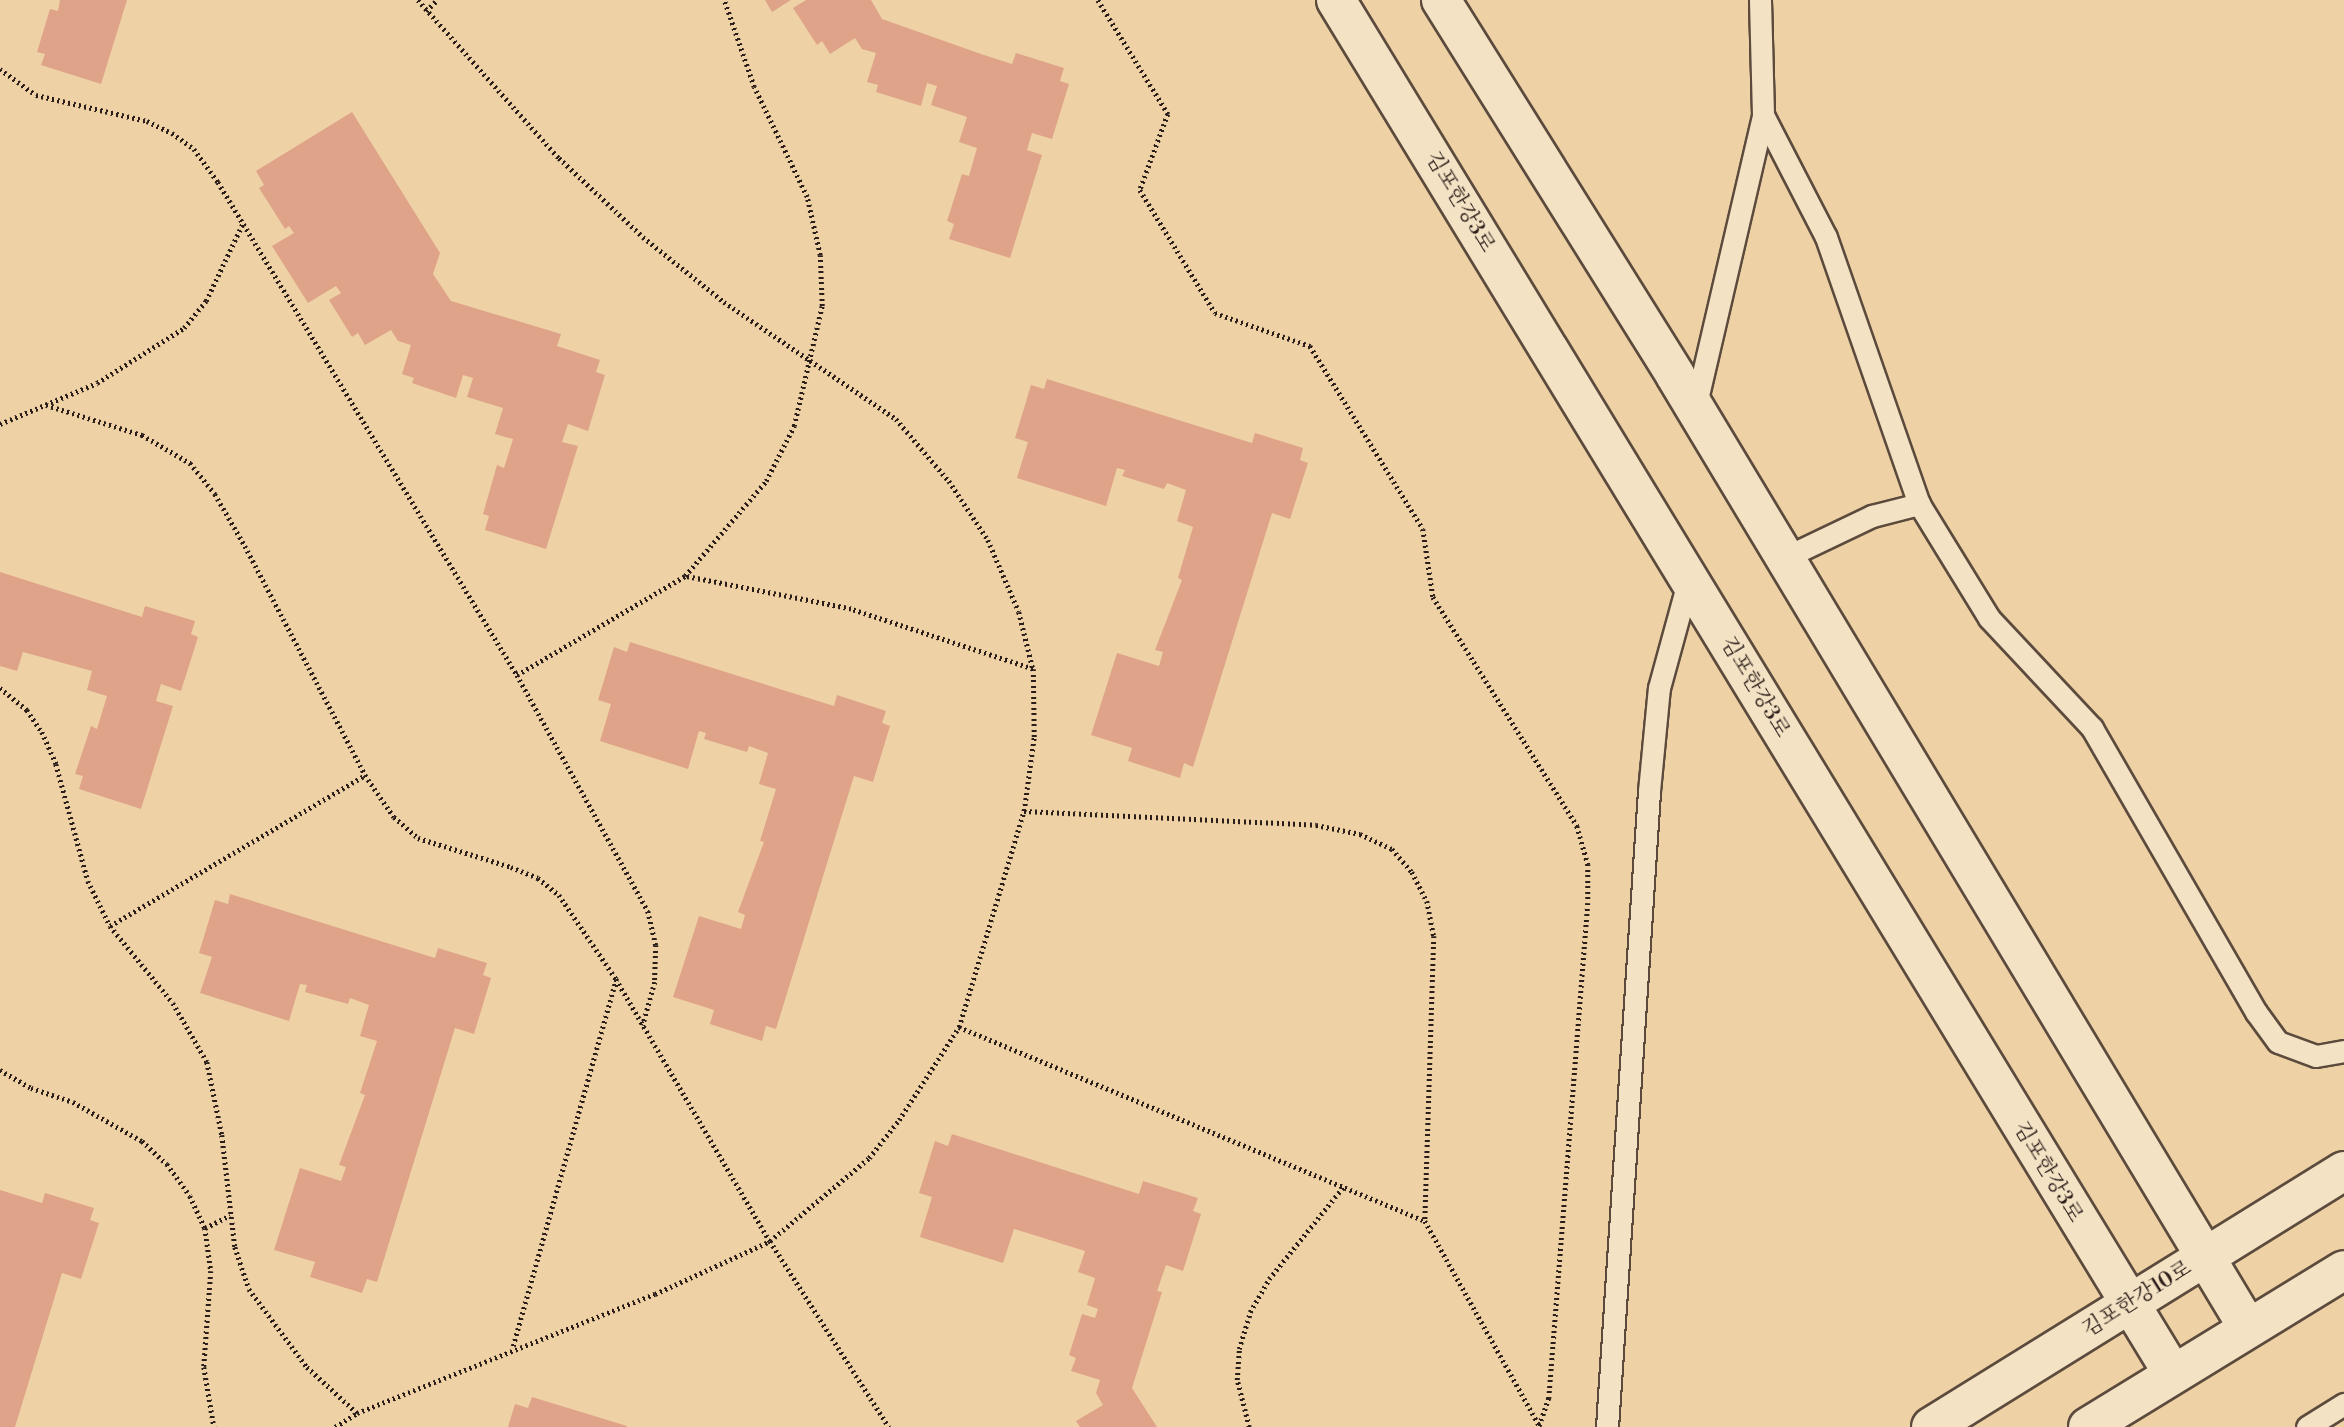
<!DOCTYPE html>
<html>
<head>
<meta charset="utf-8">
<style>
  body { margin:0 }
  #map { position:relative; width:2344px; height:1427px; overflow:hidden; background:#eed2a5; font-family:"Libre Bodoni","Noto Serif KR",serif }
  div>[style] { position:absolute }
  .building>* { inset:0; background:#dfa389 }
  .path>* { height:4.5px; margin-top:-2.25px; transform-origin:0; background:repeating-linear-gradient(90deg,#2b1e1a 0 2px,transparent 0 5.5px) }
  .roads { filter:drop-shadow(2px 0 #5c4b3d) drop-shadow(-2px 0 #5c4b3d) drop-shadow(0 2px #5c4b3d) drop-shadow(0 -2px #5c4b3d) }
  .lane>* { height:21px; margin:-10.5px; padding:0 10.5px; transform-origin:10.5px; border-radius:10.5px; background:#f4e2c4 }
  .secondary>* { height:38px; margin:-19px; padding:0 19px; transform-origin:19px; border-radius:19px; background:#f4e2c4 }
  span { translate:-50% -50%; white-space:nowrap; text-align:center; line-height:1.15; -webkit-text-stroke:5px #f4e2c4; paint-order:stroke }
  .street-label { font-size:21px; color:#2b1e1a }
</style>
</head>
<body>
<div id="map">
  <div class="building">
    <div style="clip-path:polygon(60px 0,127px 0,101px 84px,41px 65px,45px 54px,37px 52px,50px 9px,58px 11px)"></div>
    <div style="clip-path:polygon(765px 0,791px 0,772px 12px)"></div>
    <div style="clip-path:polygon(806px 0,871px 0,882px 19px,981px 54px,1012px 64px,1016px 53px,1064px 68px,1060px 81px,1069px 84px,1052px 139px,1032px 133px,1027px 150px,1042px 155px,1010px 258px,949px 239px,954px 224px,947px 221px,962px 174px,969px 176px,977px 148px,959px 142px,967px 117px,931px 105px,937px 86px,927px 83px,921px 106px,876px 92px,878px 85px,867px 82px,876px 53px,862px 49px,855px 38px,830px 54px,822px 41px,817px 45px,793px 8px)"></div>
    <div style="clip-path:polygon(352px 112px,440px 253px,433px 274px,451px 301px,561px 334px,557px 346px,600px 360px,596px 372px,605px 375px,588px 431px,568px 424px,562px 442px,578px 446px,546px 549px,485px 530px,489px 516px,483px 514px,497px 465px,504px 468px,513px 439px,495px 434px,503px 408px,467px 397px,473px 378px,463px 375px,456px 398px,412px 383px,414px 378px,402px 374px,411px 345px,398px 341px,391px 330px,365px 345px,358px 333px,352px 337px,329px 300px,341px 293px,336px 286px,308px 303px,272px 246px,294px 233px,289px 226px,285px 229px,259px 188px,264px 185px,256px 171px)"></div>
    <div style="clip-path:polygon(1047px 379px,1252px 443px,1255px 433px,1303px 448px,1300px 460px,1308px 463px,1290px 519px,1272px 513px,1193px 767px,1184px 763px,1180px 778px,1128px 761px,1132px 748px,1091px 735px,1117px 653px,1159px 666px,1163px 652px,1155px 650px,1182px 580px,1178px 578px,1193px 527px,1177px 521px,1186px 490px,1167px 483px,1164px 489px,1122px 476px,1125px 470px,1117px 468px,1106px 506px,1017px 478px,1028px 442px,1015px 438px,1031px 385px,1044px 389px)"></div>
    <div style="clip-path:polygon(0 572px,142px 617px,145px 606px,195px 621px,191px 634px,198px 637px,181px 691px,161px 684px,156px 701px,173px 706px,141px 809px,79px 789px,83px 776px,75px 774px,91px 726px,97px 729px,107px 696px,87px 690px,92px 671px,23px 652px,17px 671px,0 666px)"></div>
    <div style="clip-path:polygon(630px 642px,834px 706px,837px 695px,886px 711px,882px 723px,890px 726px,873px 782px,854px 776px,776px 1029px,766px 1026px,762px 1041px,710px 1024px,714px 1010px,673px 997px,699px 916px,741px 929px,745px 915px,738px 912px,764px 842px,760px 841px,776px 789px,759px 784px,768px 753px,749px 746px,747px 752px,704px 739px,706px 733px,699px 731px,688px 769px,600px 741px,611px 704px,598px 700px,614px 647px,627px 652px)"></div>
    <div style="clip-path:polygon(230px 894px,435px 958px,438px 948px,487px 963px,483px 975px,491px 978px,474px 1034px,455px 1028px,377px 1282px,367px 1279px,362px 1293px,310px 1277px,315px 1262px,274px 1250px,300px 1168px,341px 1181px,346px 1167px,339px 1165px,365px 1095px,360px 1093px,377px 1041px,360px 1036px,369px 1005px,350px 998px,348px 1004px,305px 992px,307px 985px,300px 984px,289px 1021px,200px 993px,212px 957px,199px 953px,215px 900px,228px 904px)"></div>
    <div style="clip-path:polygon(952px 1134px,1139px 1194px,1143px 1181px,1198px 1198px,1193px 1211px,1201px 1214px,1183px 1271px,1166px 1265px,1157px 1291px,1162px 1292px,1132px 1388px,1157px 1427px,1080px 1427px,1076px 1421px,1103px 1405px,1096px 1393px,1100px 1380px,1071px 1371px,1076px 1358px,1069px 1355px,1082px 1314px,1095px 1318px,1098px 1309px,1087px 1305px,1095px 1278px,1078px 1272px,1085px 1251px,1014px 1229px,1003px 1263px,920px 1237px,932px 1197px,919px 1193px,935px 1141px,948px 1146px)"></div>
    <div style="clip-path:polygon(0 1190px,42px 1203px,45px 1193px,94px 1208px,90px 1220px,99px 1223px,81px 1279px,62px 1273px,15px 1427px,0 1427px)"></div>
    <div style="clip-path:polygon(532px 1397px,627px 1426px,627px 1427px,508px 1427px,515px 1404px,528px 1408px)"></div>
  </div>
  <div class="path">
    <div style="left:418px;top:0;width:212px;rotate:48.3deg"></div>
    <div style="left:559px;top:158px;width:115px;rotate:43.2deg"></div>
    <div style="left:643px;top:237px;width:104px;rotate:38.7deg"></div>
    <div style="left:724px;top:302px;width:208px;rotate:34.2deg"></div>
    <div style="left:896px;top:419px;width:82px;rotate:49.5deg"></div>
    <div style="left:949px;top:481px;width:71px;rotate:56.5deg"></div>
    <div style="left:988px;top:540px;width:78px;rotate:66.7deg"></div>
    <div style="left:1019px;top:612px;width:59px;rotate:76.2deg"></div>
    <div style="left:1098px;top:0;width:134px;rotate:58.4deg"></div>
    <div style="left:1168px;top:114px;width:81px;rotate:110.2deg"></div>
    <div style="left:1140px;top:190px;width:144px;rotate:58.6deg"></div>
    <div style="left:1215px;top:313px;width:101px;rotate:19.2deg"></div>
    <div style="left:1310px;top:346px;width:215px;rotate:58.3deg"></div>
    <div style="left:1423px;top:529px;width:69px;rotate:81.6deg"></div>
    <div style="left:1433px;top:597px;width:271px;rotate:57.8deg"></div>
    <div style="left:1577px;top:826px;width:40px;rotate:74deg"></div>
    <div style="left:1588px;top:864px;width:39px;rotate:90deg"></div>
    <div style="left:1588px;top:903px;width:497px;rotate:94.5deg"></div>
    <div style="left:1549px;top:1398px;width:31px;rotate:109deg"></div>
    <div style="left:426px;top:11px;width:16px;rotate:-45deg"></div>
    <div style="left:0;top:69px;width:44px;rotate:35.8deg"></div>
    <div style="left:36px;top:95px;width:114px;rotate:13.2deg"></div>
    <div style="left:147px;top:121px;width:28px;rotate:26deg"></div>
    <div style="left:172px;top:133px;width:27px;rotate:36deg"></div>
    <div style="left:194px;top:149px;width:41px;rotate:54deg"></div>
    <div style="left:218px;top:182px;width:577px;rotate:58.76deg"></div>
    <div style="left:517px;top:675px;width:270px;rotate:61deg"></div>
    <div style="left:648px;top:911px;width:35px;rotate:77deg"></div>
    <div style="left:656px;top:945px;width:37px;rotate:92deg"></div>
    <div style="left:655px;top:982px;width:45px;rotate:105.6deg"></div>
    <div style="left:46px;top:405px;width:101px;rotate:17.4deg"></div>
    <div style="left:142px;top:435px;width:56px;rotate:30.3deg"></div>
    <div style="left:190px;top:463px;width:40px;rotate:51deg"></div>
    <div style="left:215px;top:494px;width:60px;rotate:60deg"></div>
    <div style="left:245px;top:546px;width:259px;rotate:62.3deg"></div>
    <div style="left:365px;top:775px;width:51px;rotate:55.4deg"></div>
    <div style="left:394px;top:817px;width:32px;rotate:41deg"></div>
    <div style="left:418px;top:838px;width:97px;rotate:17.3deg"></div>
    <div style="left:511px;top:867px;width:29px;rotate:22deg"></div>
    <div style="left:538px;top:878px;width:27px;rotate:39deg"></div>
    <div style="left:559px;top:895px;width:102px;rotate:55.8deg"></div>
    <div style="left:616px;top:979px;width:304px;rotate:59.6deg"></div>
    <div style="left:770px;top:1241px;width:221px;rotate:57.4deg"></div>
    <div style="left:0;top:424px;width:105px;rotate:-22.9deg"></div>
    <div style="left:97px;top:383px;width:103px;rotate:-32.3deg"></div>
    <div style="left:184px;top:328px;width:35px;rotate:-51deg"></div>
    <div style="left:206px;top:301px;width:86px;rotate:-64.6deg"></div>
    <div style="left:517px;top:675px;width:195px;rotate:-30.5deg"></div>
    <div style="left:685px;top:576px;width:125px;rotate:-49.5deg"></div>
    <div style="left:766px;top:481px;width:62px;rotate:-63deg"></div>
    <div style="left:794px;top:426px;width:123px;rotate:-76.9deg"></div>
    <div style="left:822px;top:306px;width:51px;rotate:-92.2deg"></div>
    <div style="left:820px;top:255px;width:59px;rotate:-102.6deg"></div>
    <div style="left:807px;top:197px;width:122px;rotate:-115.7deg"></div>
    <div style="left:754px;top:87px;width:92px;rotate:-109deg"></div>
    <div style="left:0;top:688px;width:35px;rotate:39deg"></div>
    <div style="left:27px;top:710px;width:27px;rotate:56deg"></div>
    <div style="left:42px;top:732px;width:35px;rotate:66deg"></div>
    <div style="left:56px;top:764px;width:121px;rotate:74.7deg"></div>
    <div style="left:88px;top:881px;width:50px;rotate:63.9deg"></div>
    <div style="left:110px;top:926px;width:99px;rotate:50.7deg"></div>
    <div style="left:173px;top:1003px;width:68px;rotate:60deg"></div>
    <div style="left:207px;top:1062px;width:75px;rotate:78.4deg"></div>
    <div style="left:222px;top:1135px;width:113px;rotate:83.4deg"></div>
    <div style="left:235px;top:1247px;width:44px;rotate:71.6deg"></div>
    <div style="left:249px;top:1289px;width:97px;rotate:53.4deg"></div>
    <div style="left:307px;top:1367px;width:68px;rotate:42.6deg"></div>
    <div style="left:1024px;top:811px;width:292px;rotate:2.7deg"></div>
    <div style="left:1316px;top:825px;width:45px;rotate:11.6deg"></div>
    <div style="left:1360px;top:834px;width:35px;rotate:25deg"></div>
    <div style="left:1392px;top:849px;width:30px;rotate:49deg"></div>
    <div style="left:1412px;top:872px;width:33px;rotate:63deg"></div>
    <div style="left:1427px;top:901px;width:36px;rotate:79deg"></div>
    <div style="left:1434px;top:936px;width:285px;rotate:91.8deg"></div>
    <div style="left:110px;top:926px;width:296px;rotate:-30.6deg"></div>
    <div style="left:959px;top:1027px;width:505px;rotate:22.6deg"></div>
    <div style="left:1425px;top:1221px;width:234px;rotate:60.8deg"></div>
    <div style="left:0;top:1070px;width:36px;rotate:30deg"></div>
    <div style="left:31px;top:1088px;width:44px;rotate:18.4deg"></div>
    <div style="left:73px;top:1102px;width:79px;rotate:29.5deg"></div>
    <div style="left:142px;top:1141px;width:34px;rotate:43deg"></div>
    <div style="left:167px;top:1164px;width:39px;rotate:54deg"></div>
    <div style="left:190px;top:1196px;width:35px;rotate:65deg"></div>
    <div style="left:205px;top:1228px;width:43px;rotate:82.1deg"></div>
    <div style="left:211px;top:1271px;width:96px;rotate:94.2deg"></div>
    <div style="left:204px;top:1367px;width:61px;rotate:80.5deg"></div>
    <div style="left:205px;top:1228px;width:28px;rotate:-27deg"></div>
    <div style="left:513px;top:1346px;width:381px;rotate:-74.3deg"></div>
    <div style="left:335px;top:1427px;width:26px;rotate:-32deg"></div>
    <div style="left:357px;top:1413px;width:321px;rotate:-21.8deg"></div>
    <div style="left:655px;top:1294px;width:127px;rotate:-24.7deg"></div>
    <div style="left:770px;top:1241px;width:129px;rotate:-40deg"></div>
    <div style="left:869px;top:1158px;width:48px;rotate:-51.7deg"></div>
    <div style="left:899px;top:1120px;width:111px;rotate:-57.2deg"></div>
    <div style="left:959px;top:1027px;width:226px;rotate:-73.3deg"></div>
    <div style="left:1024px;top:811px;width:75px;rotate:-82.3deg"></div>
    <div style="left:1034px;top:737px;width:68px;rotate:-90.8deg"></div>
    <div style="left:1033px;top:669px;width:192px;rotate:-161.8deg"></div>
    <div style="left:851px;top:609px;width:169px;rotate:-168.8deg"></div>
    <div style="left:1249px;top:1427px;width:49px;rotate:-104.3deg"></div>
    <div style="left:1237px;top:1380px;width:31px;rotate:-86deg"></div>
    <div style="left:1239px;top:1349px;width:39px;rotate:-73deg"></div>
    <div style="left:1250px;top:1312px;width:38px;rotate:-60deg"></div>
    <div style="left:1269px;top:1279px;width:119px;rotate:-51.1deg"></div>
  </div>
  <div class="roads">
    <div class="lane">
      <div style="left:1763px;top:115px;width:137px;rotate:62.7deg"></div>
      <div style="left:1826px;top:237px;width:283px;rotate:70.8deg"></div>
      <div style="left:1695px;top:408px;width:301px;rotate:-76.9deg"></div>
      <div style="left:1763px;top:115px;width:115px;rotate:-91.5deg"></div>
      <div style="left:1784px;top:558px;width:98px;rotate:-25.5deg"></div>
      <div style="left:1872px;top:516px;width:49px;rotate:-14.3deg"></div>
      <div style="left:1919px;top:504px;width:134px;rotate:58.4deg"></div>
      <div style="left:1989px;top:618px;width:151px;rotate:46.9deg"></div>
      <div style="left:2092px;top:728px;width:328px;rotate:60deg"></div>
      <div style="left:2256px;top:1012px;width:37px;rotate:54deg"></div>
      <div style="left:2278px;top:1042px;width:40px;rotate:20.2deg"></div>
      <div style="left:2316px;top:1056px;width:28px;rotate:-10deg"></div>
      <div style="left:1607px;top:1427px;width:637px;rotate:-86.22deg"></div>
      <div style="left:1649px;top:791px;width:103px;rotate:-84.5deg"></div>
      <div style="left:1659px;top:688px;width:114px;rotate:-74.7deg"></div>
      <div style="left:2307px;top:1427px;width:44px;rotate:-31.9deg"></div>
    </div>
    <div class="secondary">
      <div style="left:1336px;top:0;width:1609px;rotate:58.65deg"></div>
      <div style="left:1441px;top:0;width:442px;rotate:58deg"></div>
      <div style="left:1675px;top:375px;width:1112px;rotate:58.98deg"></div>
      <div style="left:1931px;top:1427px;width:486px;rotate:-31.8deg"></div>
      <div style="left:2088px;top:1427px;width:300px;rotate:-31.5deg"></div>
    </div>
  </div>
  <div class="street-label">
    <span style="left:1460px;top:202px;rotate:59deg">김포한강3로</span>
    <span style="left:1755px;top:687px;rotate:59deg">김포한강3로</span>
    <span style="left:2048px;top:1172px;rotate:59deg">김포한강3로</span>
    <span style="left:2137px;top:1299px;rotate:-32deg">김포한강10로</span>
  </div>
</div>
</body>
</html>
